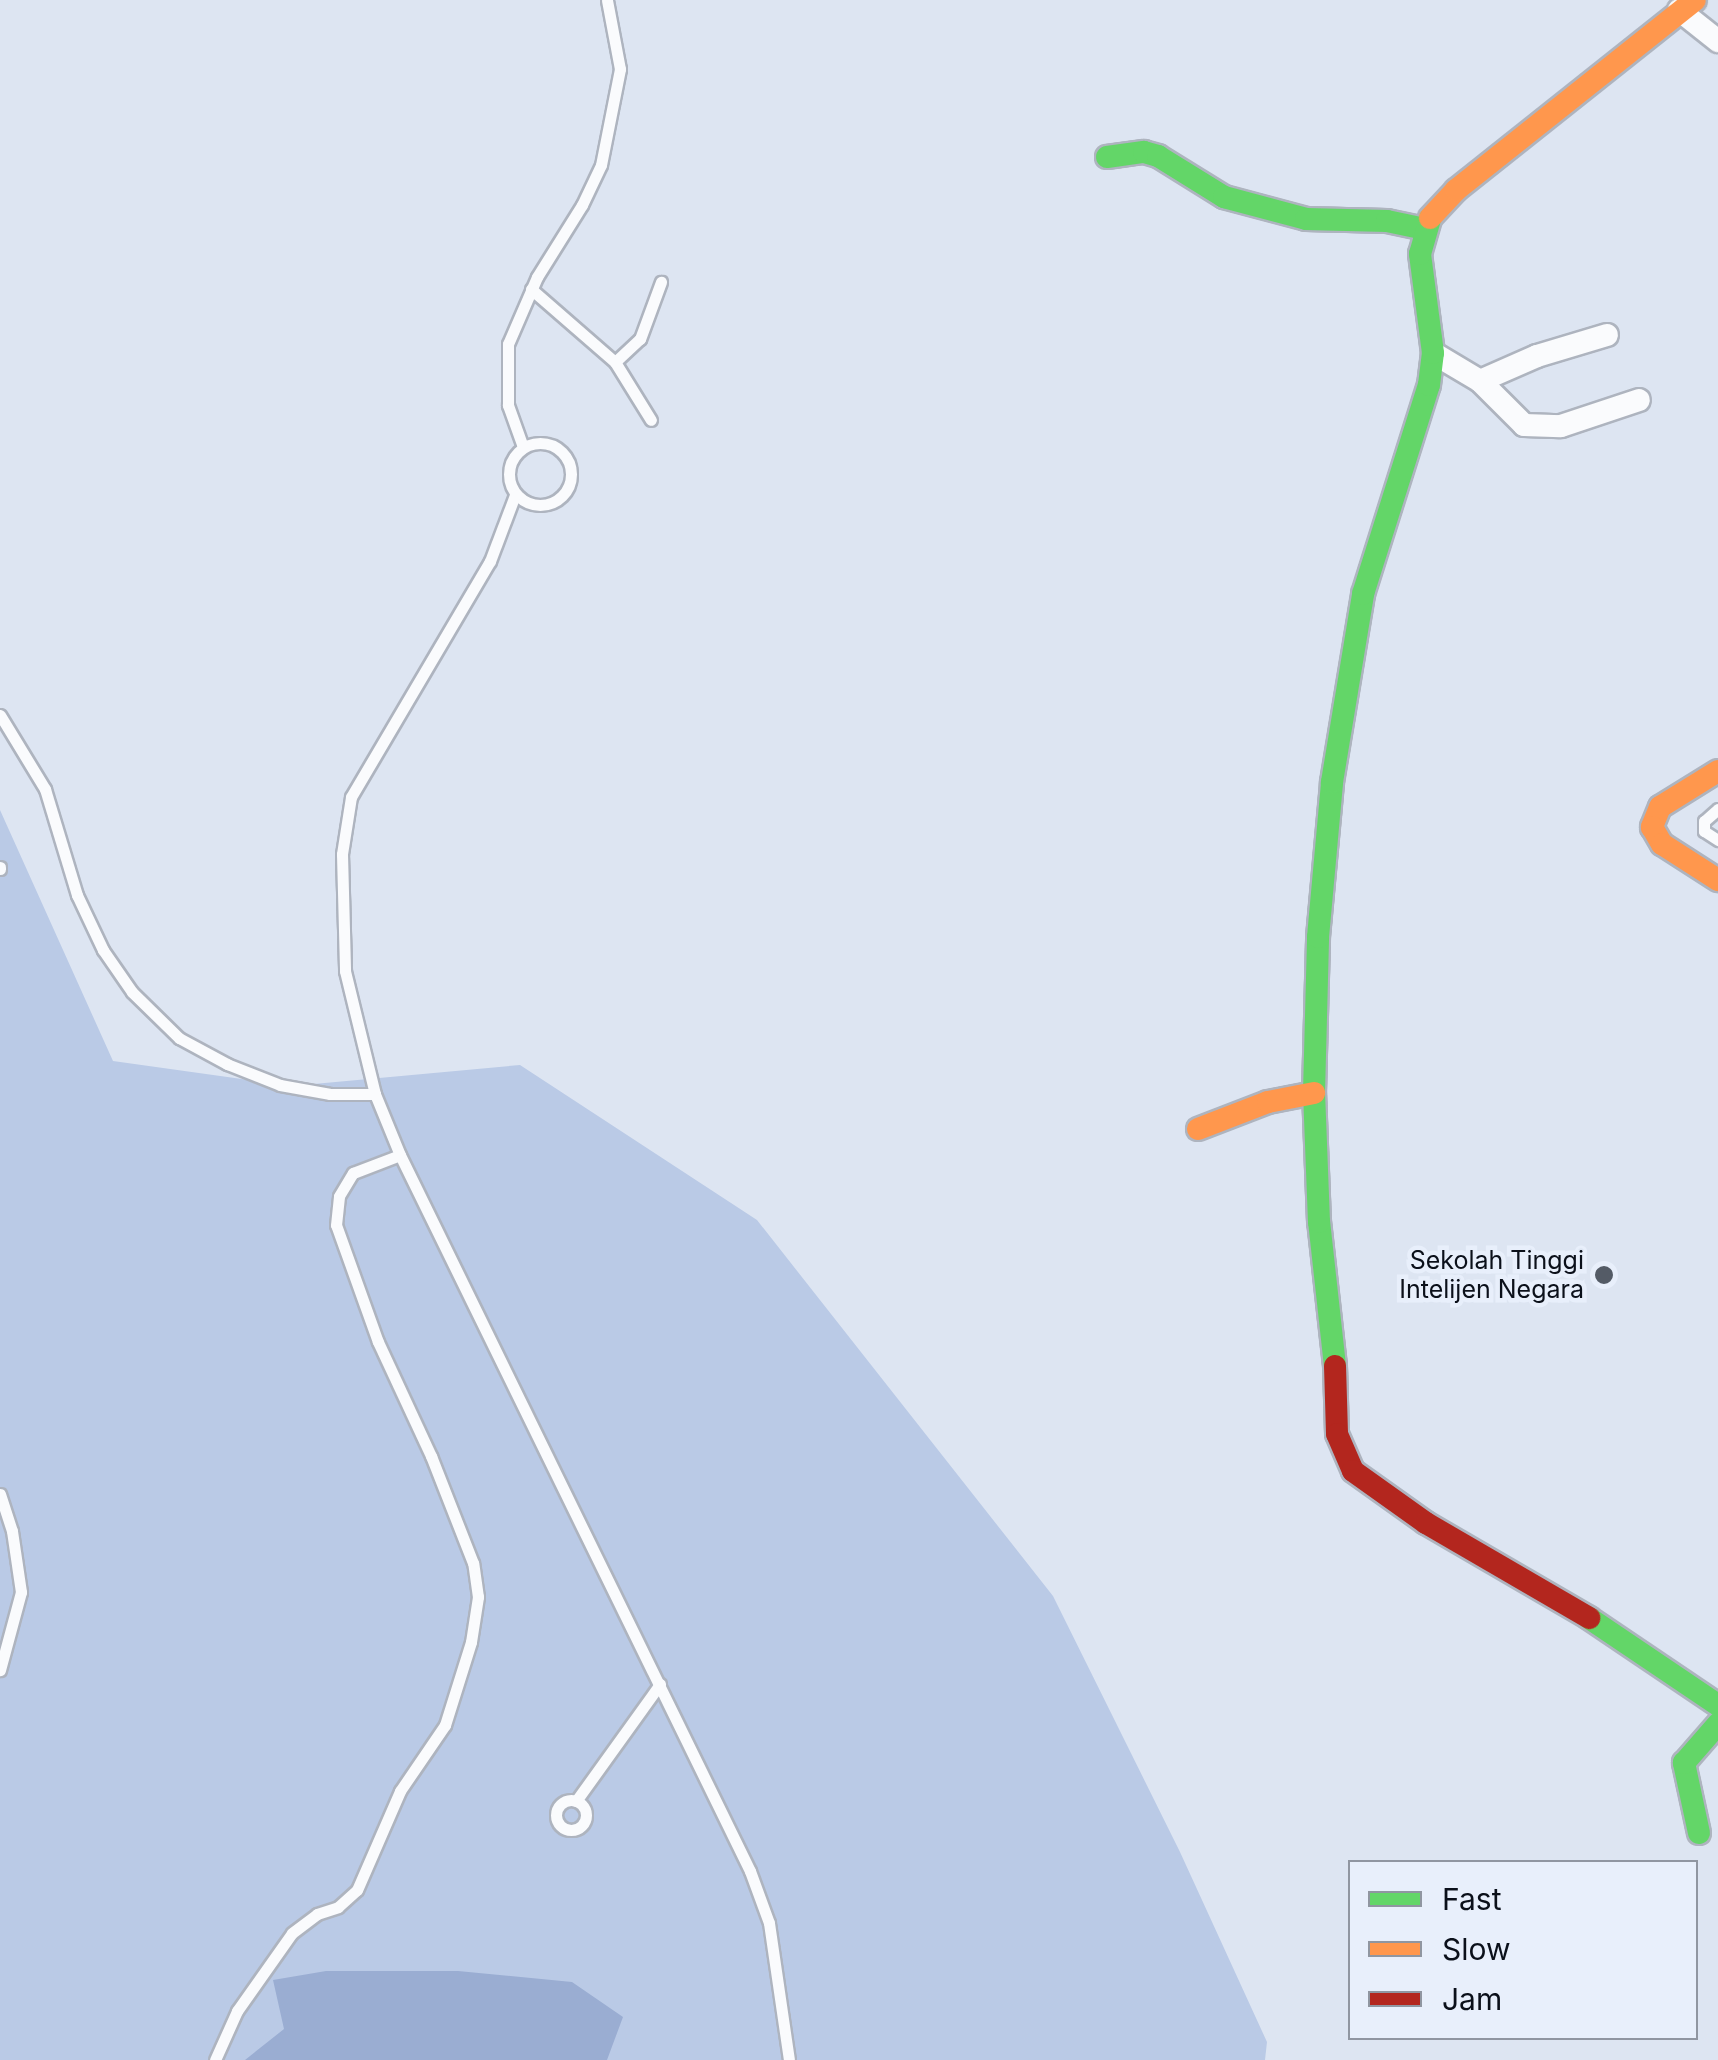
<!DOCTYPE html>
<html>
<head>
<meta charset="utf-8">
<style>
  body { margin:0 }
  #map { position:relative; width:1718px; height:2060px; overflow:hidden; background:#dde5f2; font-family:Inter,sans-serif }
  div>[style] { position:absolute }
  .green>* { inset:0; background:#bacae6 }
  .water>* { inset:0; background:#9aadd2 }
  .roads { filter:drop-shadow(2px 0 #aeb4bf) drop-shadow(-2px 0 #aeb4bf) drop-shadow(0 2px #aeb4bf) drop-shadow(0 -2px #aeb4bf) }
  .lane>* { height:11px; margin:-5.5px; padding:0 5.5px; transform-origin:5.5px; border-radius:5.5px; background:#fafbfd }
  .lane>.ring { margin:-5.5px; padding:0; box-sizing:content-box; background:none; border:11px solid #fafbfd; border-radius:50% }
  .street>* { height:22px; margin:-11px; padding:0 11px; transform-origin:11px; border-radius:11px; background:#fafbfd }
  .fast>* { height:22px; margin:-11px; padding:0 11px; transform-origin:11px; border-radius:11px; background:#63d668 }
  .slow>* { height:22px; margin:-11px; padding:0 11px; transform-origin:11px; border-radius:11px; background:#ff974d }
  .jam>* { height:22px; margin:-11px; padding:0 11px; transform-origin:11px; border-radius:11px; background:#b3261e }
  .dots>* { width:28px; height:28px; translate:-50% -50%; box-sizing:border-box; border:5px solid #e8effb; border-radius:50% }
  span { translate:-50% -50%; white-space:nowrap; text-align:center; line-height:1.15; -webkit-text-stroke:9px #e8effb; paint-order:stroke }
  .poi-label { font-size:25px; color:#0b101a }
  .right { translate:-100% -50%; text-align:right }
  .legend { position:absolute; left:1348px; top:1860px; width:350px; height:180px; box-sizing:border-box; background:#e8effb; border:2px solid #9096a1; margin:0; padding:12px 18px; list-style:none; font-size:30px; color:#0b101a }
  .legend li { display:flex; align-items:center; gap:20px; height:50px }
  .legend b { width:50px; border:2px solid #9096a1 }
</style>
</head>
<body>
<div id="map">
  <div class="green">
    <div style="clip-path:polygon(0 810px,113px 1061px,292px 1086px,520px 1065px,757px 1220px,1053px 1596px,1180px 1852px,1267px 2042px,1265px 2060px,0 2060px)"></div>
  </div>
  <div class="water">
    <div style="clip-path:polygon(326px 1971px,458px 1971px,572px 1982px,623px 2017px,607px 2060px,245px 2060px,284px 2029px,273px 1980px)"></div>
  </div>
  <div class="roads">
    <div class="lane">
      <div style="left:531px;top:289px;width:111px;rotate:41deg"></div>
      <div style="left:615px;top:362px;width:34px;rotate:-43deg"></div>
      <div style="left:640px;top:339px;width:61px;rotate:-69.8deg"></div>
      <div style="left:615px;top:362px;width:68px;rotate:58.2deg"></div>
      <div class="ring" style="left:509px;top:443px;width:51px;height:51px"></div>
      <div style="left:523px;top:447px;width:45px;rotate:-109.7deg"></div>
      <div style="left:508px;top:405px;width:61px;rotate:-90deg"></div>
      <div style="left:508px;top:344px;width:73px;rotate:-66.6deg"></div>
      <div style="left:537px;top:277px;width:85px;rotate:-58deg"></div>
      <div style="left:582px;top:205px;width:44px;rotate:-64.6deg"></div>
      <div style="left:601px;top:165px;width:98px;rotate:-78.8deg"></div>
      <div style="left:620px;top:69px;width:70px;rotate:-100.7deg"></div>
      <div style="left:515px;top:495px;width:71px;rotate:110.7deg"></div>
      <div style="left:490px;top:561px;width:274px;rotate:120.5deg"></div>
      <div style="left:351px;top:797px;width:58px;rotate:99deg"></div>
      <div style="left:342px;top:854px;width:117px;rotate:88.5deg"></div>
      <div style="left:345px;top:971px;width:127px;rotate:76.3deg"></div>
      <div style="left:375px;top:1094px;width:66px;rotate:67.7deg"></div>
      <div style="left:400px;top:1155px;width:797px;rotate:63.95deg"></div>
      <div style="left:750px;top:1871px;width:55px;rotate:69.9deg"></div>
      <div style="left:769px;top:1923px;width:138px;rotate:81.7deg"></div>
      <div style="left:0;top:715px;width:87px;rotate:58.7deg"></div>
      <div style="left:45px;top:789px;width:111px;rotate:73.2deg"></div>
      <div style="left:77px;top:895px;width:61px;rotate:64.7deg"></div>
      <div style="left:103px;top:950px;width:51px;rotate:55.4deg"></div>
      <div style="left:132px;top:992px;width:66px;rotate:44.4deg"></div>
      <div style="left:179px;top:1038px;width:55px;rotate:28.4deg"></div>
      <div style="left:227px;top:1064px;width:57px;rotate:21.6deg"></div>
      <div style="left:280px;top:1085px;width:51px;rotate:10.2deg"></div>
      <div style="left:330px;top:1094px;width:45px"></div>
      <div style="left:1718px;top:809px;width:18px;rotate:139deg"></div>
      <div style="left:1704px;top:821px;width:10px;rotate:90deg"></div>
      <div style="left:1704px;top:831px;width:17px;rotate:33deg"></div>
      <div style="left:0;top:867px;width:2px;rotate:90deg"></div>
      <div style="left:0;top:1494px;width:39px;rotate:72deg"></div>
      <div style="left:12px;top:1531px;width:62px;rotate:81.6deg"></div>
      <div style="left:21px;top:1592px;width:81px;rotate:105.1deg"></div>
      <div class="ring" style="left:556px;top:1800px;width:19px;height:19px"></div>
      <div style="left:576px;top:1801px;width:144px;rotate:-54.3deg"></div>
      <div style="left:215px;top:2060px;width:54px;rotate:-65.8deg"></div>
      <div style="left:237px;top:2011px;width:95px;rotate:-54.8deg"></div>
      <div style="left:292px;top:1933px;width:31px;rotate:-37deg"></div>
      <div style="left:317px;top:1914px;width:22px;rotate:-18deg"></div>
      <div style="left:338px;top:1907px;width:25px;rotate:-42deg"></div>
      <div style="left:357px;top:1890px;width:108px;rotate:-66.5deg"></div>
      <div style="left:400px;top:1791px;width:80px;rotate:-55.7deg"></div>
      <div style="left:445px;top:1725px;width:87px;rotate:-72.6deg"></div>
      <div style="left:471px;top:1642px;width:46px;rotate:-81.2deg"></div>
      <div style="left:478px;top:1597px;width:34px;rotate:-98deg"></div>
      <div style="left:473px;top:1563px;width:115px;rotate:-111.4deg"></div>
      <div style="left:431px;top:1456px;width:126px;rotate:-114.9deg"></div>
      <div style="left:378px;top:1342px;width:124px;rotate:-109.7deg"></div>
      <div style="left:336px;top:1225px;width:29px;rotate:-84deg"></div>
      <div style="left:339px;top:1196px;width:27px;rotate:-59deg"></div>
      <div style="left:353px;top:1173px;width:50px;rotate:-21deg"></div>
    </div>
    <div class="street">
      <div style="left:1679px;top:10px;width:50px;rotate:38.5deg"></div>
      <div style="left:1433px;top:353px;width:55px;rotate:30.8deg"></div>
      <div style="left:1480px;top:381px;width:62px;rotate:45deg"></div>
      <div style="left:1524px;top:425px;width:37px;rotate:2deg"></div>
      <div style="left:1561px;top:426px;width:82px;rotate:-18.4deg"></div>
      <div style="left:1480px;top:381px;width:62px;rotate:-23.7deg"></div>
      <div style="left:1537px;top:356px;width:73px;rotate:-16.7deg"></div>
    </div>
    <div class="fast">
      <div style="left:1107px;top:157px;width:37px;rotate:-8deg"></div>
      <div style="left:1144px;top:152px;width:15px;rotate:16deg"></div>
      <div style="left:1158px;top:156px;width:78px;rotate:31.8deg"></div>
      <div style="left:1224px;top:197px;width:85px;rotate:15deg"></div>
      <div style="left:1306px;top:219px;width:81px;rotate:1.4deg"></div>
      <div style="left:1387px;top:221px;width:40px;rotate:12deg"></div>
      <div style="left:1335px;top:1366px;width:145px;rotate:-96.3deg"></div>
      <div style="left:1319px;top:1222px;width:129px;rotate:-92.2deg"></div>
      <div style="left:1314px;top:1093px;width:156px;rotate:-88.5deg"></div>
      <div style="left:1318px;top:937px;width:156px;rotate:-84.8deg"></div>
      <div style="left:1332px;top:782px;width:191px;rotate:-80.6deg"></div>
      <div style="left:1363px;top:594px;width:219px;rotate:-72.5deg"></div>
      <div style="left:1429px;top:385px;width:32px;rotate:-83deg"></div>
      <div style="left:1433px;top:353px;width:100px;rotate:-97.5deg"></div>
      <div style="left:1420px;top:254px;width:37px;rotate:-74deg"></div>
      <div style="left:1589px;top:1618px;width:156px;rotate:34deg"></div>
      <div style="left:1699px;top:1833px;width:72px;rotate:-102.1deg"></div>
      <div style="left:1684px;top:1763px;width:52px;rotate:-48.9deg"></div>
    </div>
    <div class="slow">
      <div style="left:1430px;top:218px;width:38px;rotate:-47deg"></div>
      <div style="left:1456px;top:190px;width:305px;rotate:-38.5deg"></div>
      <div style="left:1718px;top:771px;width:68px;rotate:148.2deg"></div>
      <div style="left:1660px;top:807px;width:22px;rotate:112deg"></div>
      <div style="left:1652px;top:827px;width:20px;rotate:60deg"></div>
      <div style="left:1662px;top:844px;width:67px;rotate:32.7deg"></div>
      <div style="left:1198px;top:1129px;width:75px;rotate:-21.1deg"></div>
      <div style="left:1268px;top:1102px;width:47px;rotate:-11.1deg"></div>
    </div>
    <div class="jam">
      <div style="left:1335px;top:1366px;width:68px;rotate:88.3deg"></div>
      <div style="left:1337px;top:1434px;width:40px;rotate:66.6deg"></div>
      <div style="left:1353px;top:1471px;width:90px;rotate:35.5deg"></div>
      <div style="left:1426px;top:1523px;width:189px;rotate:30.2deg"></div>
    </div>
  </div>
  <div class="dots">
    <div style="left:1604px;top:1275px;background:#545b66"></div>
  </div>
  <div class="poi-label">
    <span class="right" style="left:1584px;top:1275px">Sekolah Tinggi<br>Intelijen Negara</span>
  </div>
  <ul class="legend">
  <li><b style="height:12px;background:#63d668"></b>Fast</li>
  <li><b style="height:12px;background:#ff974d"></b>Slow</li>
  <li><b style="height:12px;background:#b3261e"></b>Jam</li>
  </ul>
</div>
</body>
</html>
